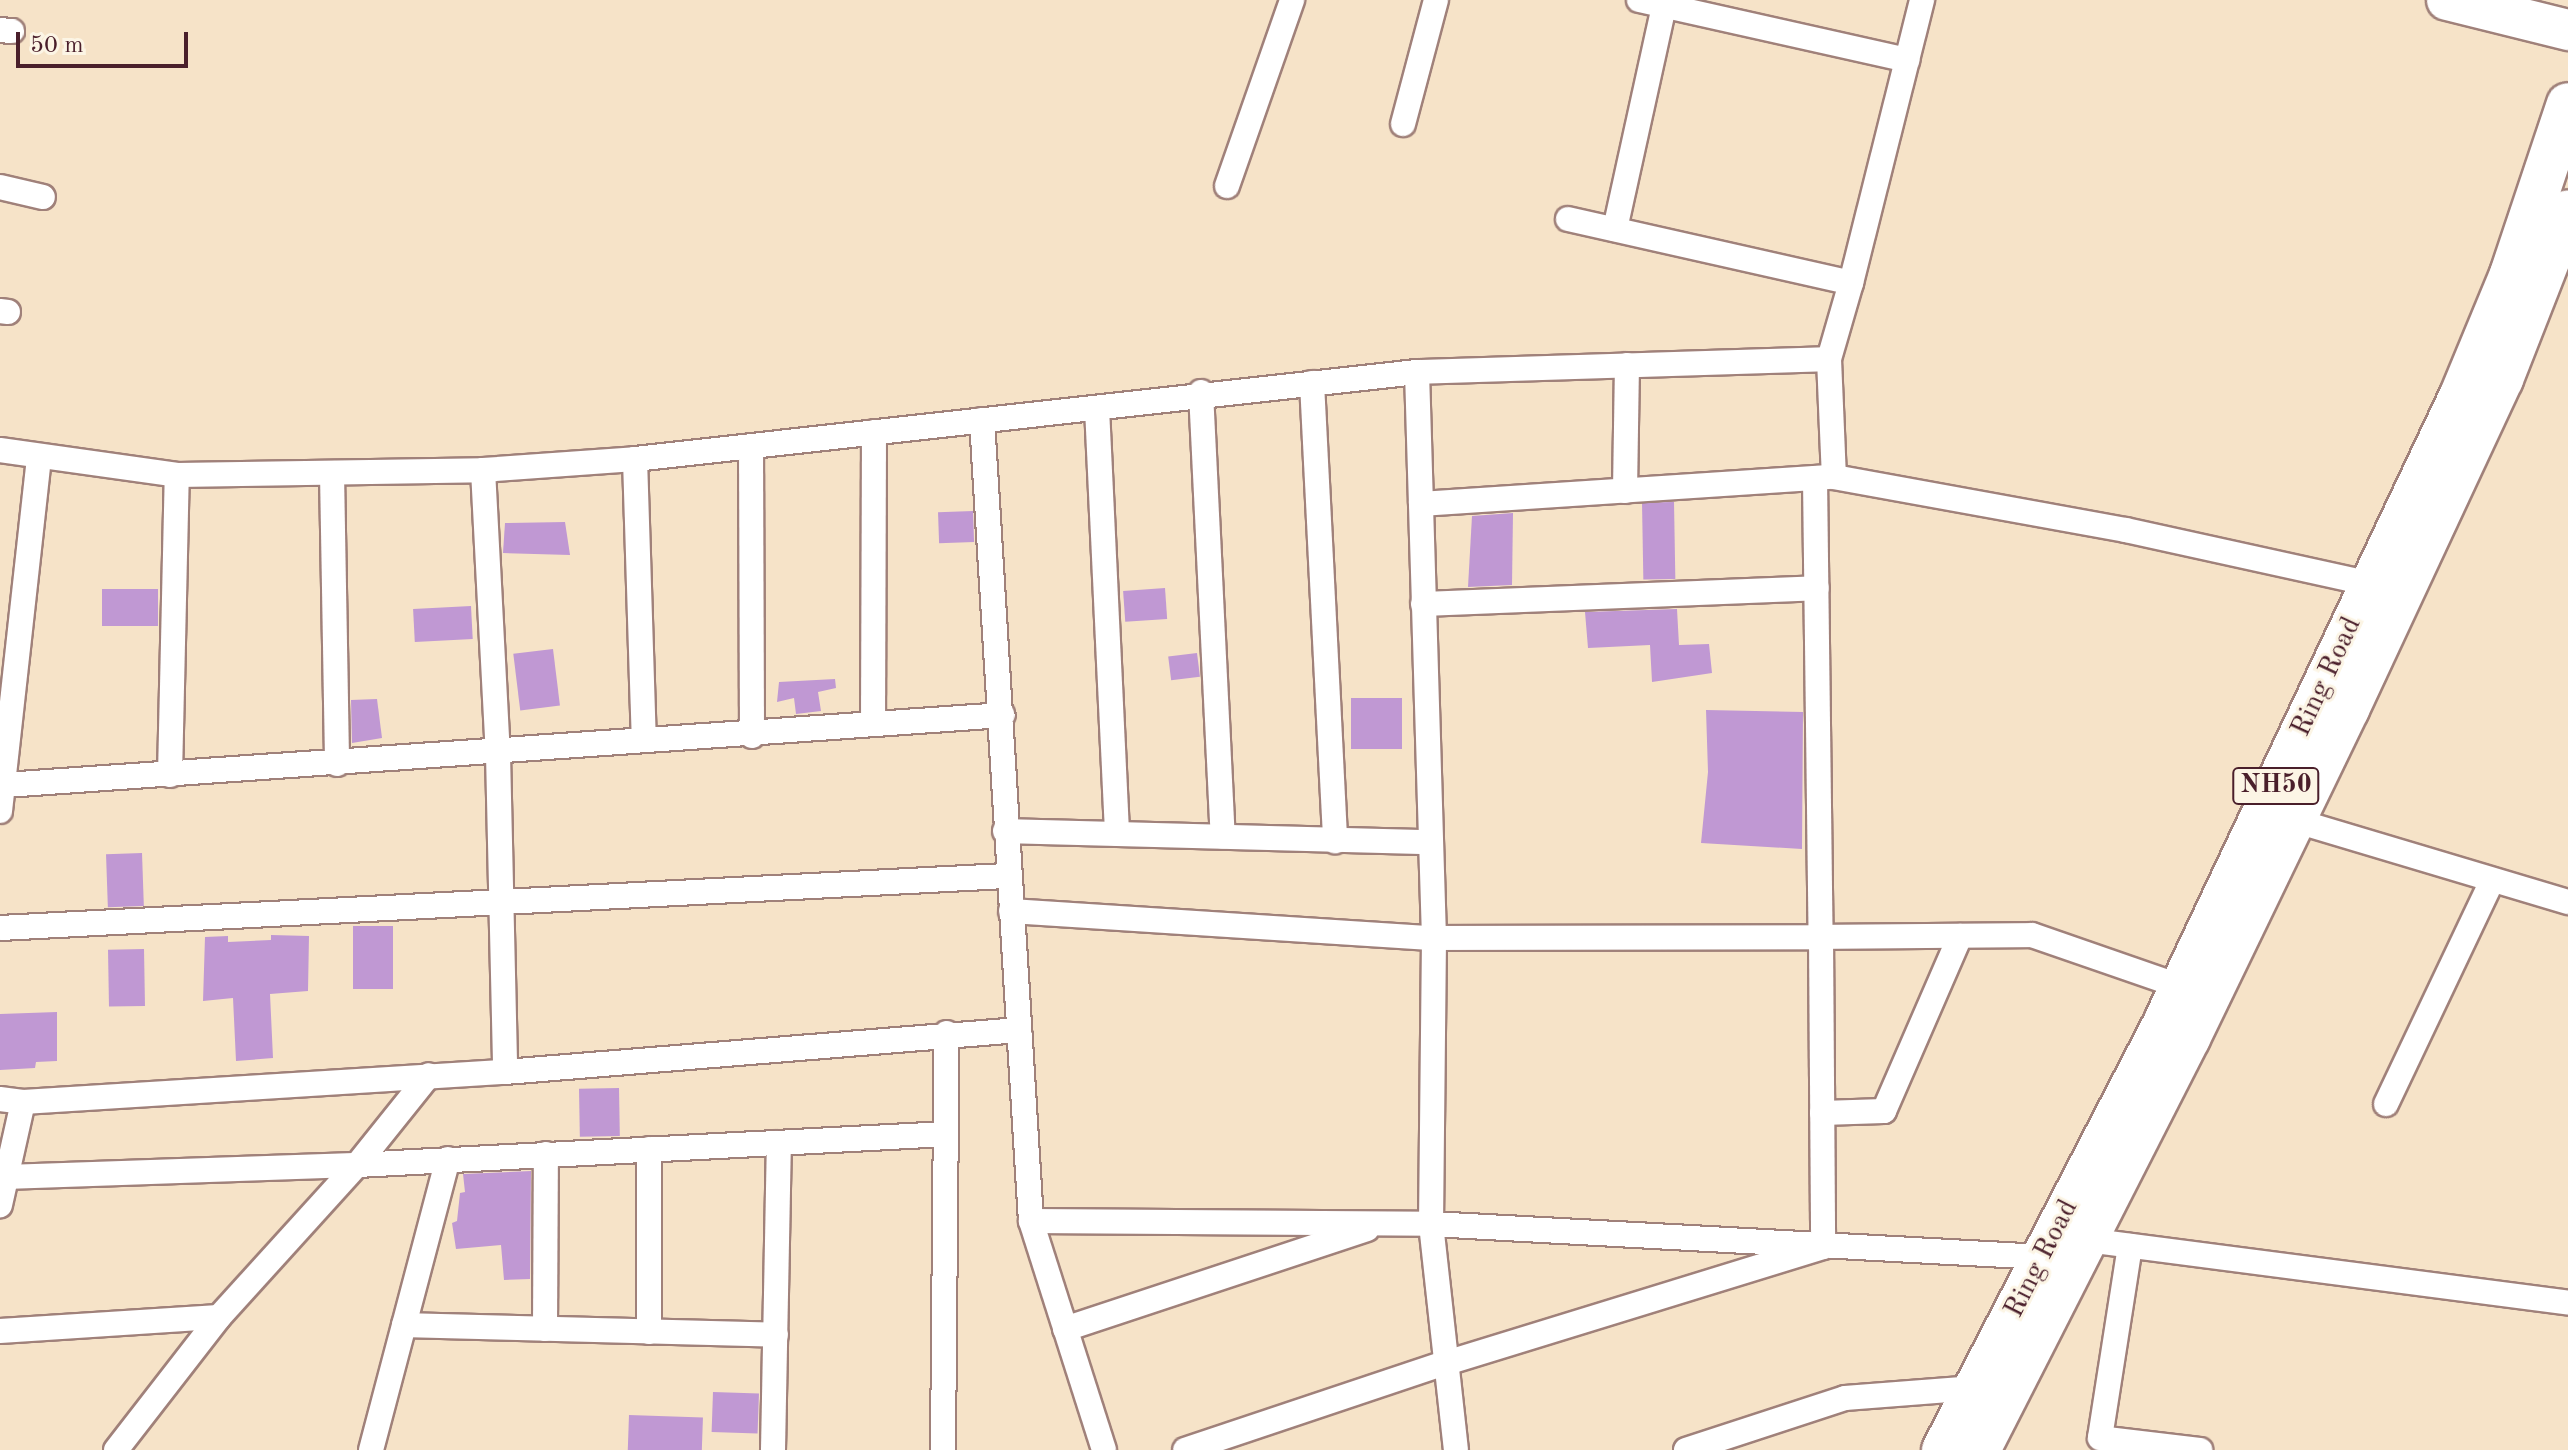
<!DOCTYPE html>
<html>
<head>
<meta charset="utf-8">
<style>
  body { margin:0 }
  #map { position:relative; width:2568px; height:1450px; overflow:hidden; background:#f6e3c8; font-family:"Old Standard TT",serif }
  div>[style] { position:absolute }
  .building>* { inset:0; background:#c098d3; transform-origin:0 0 }
  .roads { filter:drop-shadow(2px 0 #a0817a) drop-shadow(-2px 0 #a0817a) drop-shadow(0 2px #a0817a) drop-shadow(0 -2px #a0817a) }
  .minor>* { height:24px; margin:-12px; padding:0 12px; transform-origin:12px; border-radius:12px; background:#fff }
  .primary>* { height:40px; margin:-20px; padding:0 20px; transform-origin:20px; border-radius:20px; background:#fff }
  .trunk>* { height:42px; margin:-21px; padding:0 21px; transform-origin:21px; border-radius:21px; background:#fff }
  span { translate:-50% -50%; white-space:nowrap; text-align:center; line-height:1.15; -webkit-text-stroke:6px #fcf5e5; paint-order:stroke }
  .shield-label span { padding:2px 6px; background:#fcf5e5; border:2px solid; border-radius:6px; -webkit-text-stroke-width:0 }
  .shield-label { font-size:26px; color:#4a1f2b; font-weight:700 }
  .street-label { font-size:28px; color:#4a1f2b }
  .scale { position:absolute; left:16px; top:32px; width:172px; height:36px; box-sizing:border-box; border:4px solid #4a1f2b; border-top:0; padding-left:10px; font-size:24px; line-height:28px; white-space:nowrap; color:#4a1f2b; -webkit-text-stroke:6px #fcf5e5; paint-order:stroke }
</style>
</head>
<body>
<div id="map">
  <div class="building">
    <div style="left:1674px;top:502px;width:77px;height:32px;rotate:89deg"></div>
    <div style="left:973px;top:511px;width:31px;height:35px;rotate:88deg"></div>
    <div style="clip-path:polygon(1513px 513px,1512px 585px,1468px 587px,1472px 516px)"></div>
    <div style="clip-path:polygon(565px 522px,570px 555px,503px 553px,505px 523px)"></div>
    <div style="left:1165px;top:588px;width:31px;height:42px;rotate:86deg"></div>
    <div style="left:158px;top:589px;width:37px;height:56px;rotate:90deg"></div>
    <div style="left:471px;top:606px;width:33px;height:58px;rotate:87deg"></div>
    <div style="clip-path:polygon(1677px 609px,1679px 645px,1709px 644px,1712px 673px,1652px 682px,1650px 645px,1588px 648px,1585px 612px)"></div>
    <div style="left:553px;top:649px;width:57px;height:40px;rotate:83deg"></div>
    <div style="left:1197px;top:653px;width:24px;height:29px;rotate:83deg"></div>
    <div style="clip-path:polygon(835px 679px,836px 688px,818px 692px,821px 711px,796px 714px,794px 698px,777px 702px,779px 682px)"></div>
    <div style="left:1351px;top:698px;width:51px;height:51px"></div>
    <div style="clip-path:polygon(377px 699px,382px 738px,352px 743px,351px 700px)"></div>
    <div style="clip-path:polygon(1706px 710px,1803px 712px,1802px 849px,1701px 843px,1708px 772px)"></div>
    <div style="left:142px;top:853px;width:53px;height:36px;rotate:88deg"></div>
    <div style="left:393px;top:926px;width:63px;height:40px;rotate:90deg"></div>
    <div style="clip-path:polygon(271px 935px,309px 936px,308px 991px,270px 994px,273px 1058px,236px 1061px,233px 998px,203px 1001px,205px 937px,228px 936px,228px 942px,271px 940px)"></div>
    <div style="left:144px;top:949px;width:57px;height:36px;rotate:89deg"></div>
    <div style="clip-path:polygon(57px 1012px,57px 1061px,36px 1062px,35px 1068px,0 1070px,0 1014px)"></div>
    <div style="left:619px;top:1088px;width:48px;height:40px;rotate:89deg"></div>
    <div style="clip-path:polygon(531px 1171px,530px 1279px,504px 1280px,501px 1245px,456px 1249px,452px 1223px,457px 1221px,460px 1193px,465px 1192px,463px 1174px)"></div>
    <div style="left:713px;top:1392px;width:46px;height:40px;rotate:2deg"></div>
    <div style="left:629px;top:1415px;width:74px;height:35px;rotate:2deg"></div>
  </div>
  <div class="roads">
    <div class="minor">
      <div style="left:1639px;top:0;width:275px;rotate:12.6deg"></div>
      <div style="left:0;top:30px;width:12px;rotate:5deg"></div>
      <div style="left:1403px;top:124px;width:128px;rotate:-75.1deg"></div>
      <div style="left:1227px;top:186px;width:197px;rotate:-70.7deg"></div>
      <div style="left:0;top:187px;width:44px;rotate:13.1deg"></div>
      <div style="left:1568px;top:219px;width:290px;rotate:12.7deg"></div>
      <div style="left:1851px;top:283px;width:292px;rotate:-75.9deg"></div>
      <div style="left:1615px;top:229px;width:228px;rotate:-77.6deg"></div>
      <div style="left:0;top:311px;width:8px;rotate:7deg"></div>
      <div style="left:1829px;top:359px;width:79px;rotate:-73.9deg"></div>
      <div style="left:1417px;top:372px;width:566px;rotate:88.28deg"></div>
      <div style="left:1434px;top:938px;width:286px;rotate:90.6deg"></div>
      <div style="left:1431px;top:1224px;width:227px;rotate:83.7deg"></div>
      <div style="left:1312px;top:383px;width:459px;rotate:87.1deg"></div>
      <div style="left:1201px;top:392px;width:445px;rotate:87.2deg"></div>
      <div style="left:1097px;top:408px;width:426px;rotate:87.3deg"></div>
      <div style="left:982px;top:420px;width:802px;rotate:86.5deg"></div>
      <div style="left:1031px;top:1221px;width:240px;rotate:72.3deg"></div>
      <div style="left:751px;top:446px;width:290px;rotate:89.8deg"></div>
      <div style="left:0;top:450px;width:179px;rotate:8deg"></div>
      <div style="left:177px;top:475px;width:306px;rotate:-0.9deg"></div>
      <div style="left:483px;top:470px;width:152px;rotate:-4.1deg"></div>
      <div style="left:635px;top:459px;width:787px;rotate:-6.35deg"></div>
      <div style="left:1417px;top:372px;width:412px;rotate:-1.8deg"></div>
      <div style="left:1829px;top:359px;width:118px;rotate:87.6deg"></div>
      <div style="left:1834px;top:477px;width:297px;rotate:10.3deg"></div>
      <div style="left:2126px;top:530px;width:252px;rotate:12.4deg"></div>
      <div style="left:635px;top:459px;width:279px;rotate:88.2deg"></div>
      <div style="left:483px;top:470px;width:284px;rotate:87deg"></div>
      <div style="left:498px;top:754px;width:318px;rotate:88.7deg"></div>
      <div style="left:332px;top:473px;width:291px;rotate:89deg"></div>
      <div style="left:1815px;top:478px;width:459px;rotate:89.3deg"></div>
      <div style="left:1821px;top:937px;width:211px;rotate:-0.5deg"></div>
      <div style="left:2032px;top:935px;width:156px;rotate:19.1deg"></div>
      <div style="left:1625px;top:491px;width:126px;rotate:-89.1deg"></div>
      <div style="left:1421px;top:504px;width:408px;rotate:-3.8deg"></div>
      <div style="left:1423px;top:604px;width:394px;rotate:-2.3deg"></div>
      <div style="left:873px;top:722px;width:290px;rotate:-89.8deg"></div>
      <div style="left:170px;top:775px;width:300px;rotate:-88.7deg"></div>
      <div style="left:5px;top:785px;width:1000px;rotate:-4.01deg"></div>
      <div style="left:0;top:811px;width:355px;rotate:-83.7deg"></div>
      <div style="left:2293px;top:820px;width:287px;rotate:16.6deg"></div>
      <div style="left:1005px;top:831px;width:423px;rotate:1.5deg"></div>
      <div style="left:1011px;top:911px;width:424px;rotate:3.7deg"></div>
      <div style="left:1434px;top:938px;width:387px;rotate:-0.1deg"></div>
      <div style="left:1821px;top:937px;width:310px;rotate:89.6deg"></div>
      <div style="left:1823px;top:1247px;width:395px;rotate:162.9deg"></div>
      <div style="left:1445px;top:1363px;width:274px;rotate:161.5deg"></div>
      <div style="left:0;top:928px;width:1007px;rotate:-2.96deg"></div>
      <div style="left:0;top:1099px;width:23px;rotate:7deg"></div>
      <div style="left:23px;top:1102px;width:106px;rotate:102.6deg"></div>
      <div style="left:23px;top:1102px;width:483px;rotate:-3.6deg"></div>
      <div style="left:505px;top:1072px;width:516px;rotate:-4.67deg"></div>
      <div style="left:2386px;top:1104px;width:247px;rotate:-64.6deg"></div>
      <div style="left:1822px;top:1113px;width:62px;rotate:-1.8deg"></div>
      <div style="left:1884px;top:1111px;width:191px;rotate:-66.5deg"></div>
      <div style="left:649px;top:1149px;width:183px;rotate:90deg"></div>
      <div style="left:8px;top:1177px;width:349px;rotate:-2deg"></div>
      <div style="left:357px;top:1165px;width:590px;rotate:-3.01deg"></div>
      <div style="left:1031px;top:1221px;width:400px;rotate:0.4deg"></div>
      <div style="left:1431px;top:1224px;width:612px;rotate:3.09deg"></div>
      <div style="left:2086px;top:1240px;width:486px;rotate:7.4deg"></div>
      <div style="left:2130px;top:1246px;width:194px;rotate:98.9deg"></div>
      <div style="left:2100px;top:1438px;width:101px;rotate:6.8deg"></div>
      <div style="left:404px;top:1325px;width:372px;rotate:1.5deg"></div>
      <div style="left:545px;top:1329px;width:175px;rotate:-89.7deg"></div>
      <div style="left:1065px;top:1329px;width:318px;rotate:-18.3deg"></div>
      <div style="left:0;top:1331px;width:219px;rotate:-3.7deg"></div>
      <div style="left:116px;top:1450px;width:168px;rotate:-52.2deg"></div>
      <div style="left:219px;top:1317px;width:205px;rotate:-47.8deg"></div>
      <div style="left:357px;top:1165px;width:115px;rotate:-51.3deg"></div>
      <div style="left:371px;top:1450px;width:301px;rotate:-75.2deg"></div>
      <div style="left:773px;top:1450px;width:307px;rotate:-88.9deg"></div>
      <div style="left:943px;top:1450px;width:417px;rotate:-89.5deg"></div>
      <div style="left:1686px;top:1450px;width:167px;rotate:-18.1deg"></div>
      <div style="left:1845px;top:1398px;width:130px;rotate:-4.4deg"></div>
    </div>
    <div class="primary">
      <div style="left:2447px;top:0;width:125px;rotate:13.9deg"></div>
    </div>
    <div class="trunk">
      <div style="left:1943px;top:1450px;width:485px;rotate:-62.6deg"></div>
      <div style="left:2166px;top:1019px;width:690px;rotate:-64.7deg"></div>
      <div style="left:2461px;top:395px;width:131px;rotate:-67.5deg"></div>
      <div style="left:2511px;top:274px;width:179px;rotate:-71.5deg"></div>
      <div style="left:1979px;top:1450px;width:462px;rotate:-63deg"></div>
      <div style="left:2189px;top:1038px;width:365px;rotate:-64.2deg"></div>
      <div style="left:2348px;top:709px;width:364px;rotate:-65deg"></div>
      <div style="left:2502px;top:379px;width:180px;rotate:-68.6deg"></div>
    </div>
  </div>
  <div class="shield-label">
    <span style="left:2276px;top:786px">NH50</span>
  </div>
  <div class="street-label">
    <span style="left:2327px;top:677px;rotate:-65deg">Ring Road</span>
    <span style="left:2042px;top:1259px;rotate:-63deg">Ring Road</span>
  </div>
  <div class="scale">50 m</div>
</div>
</body>
</html>
